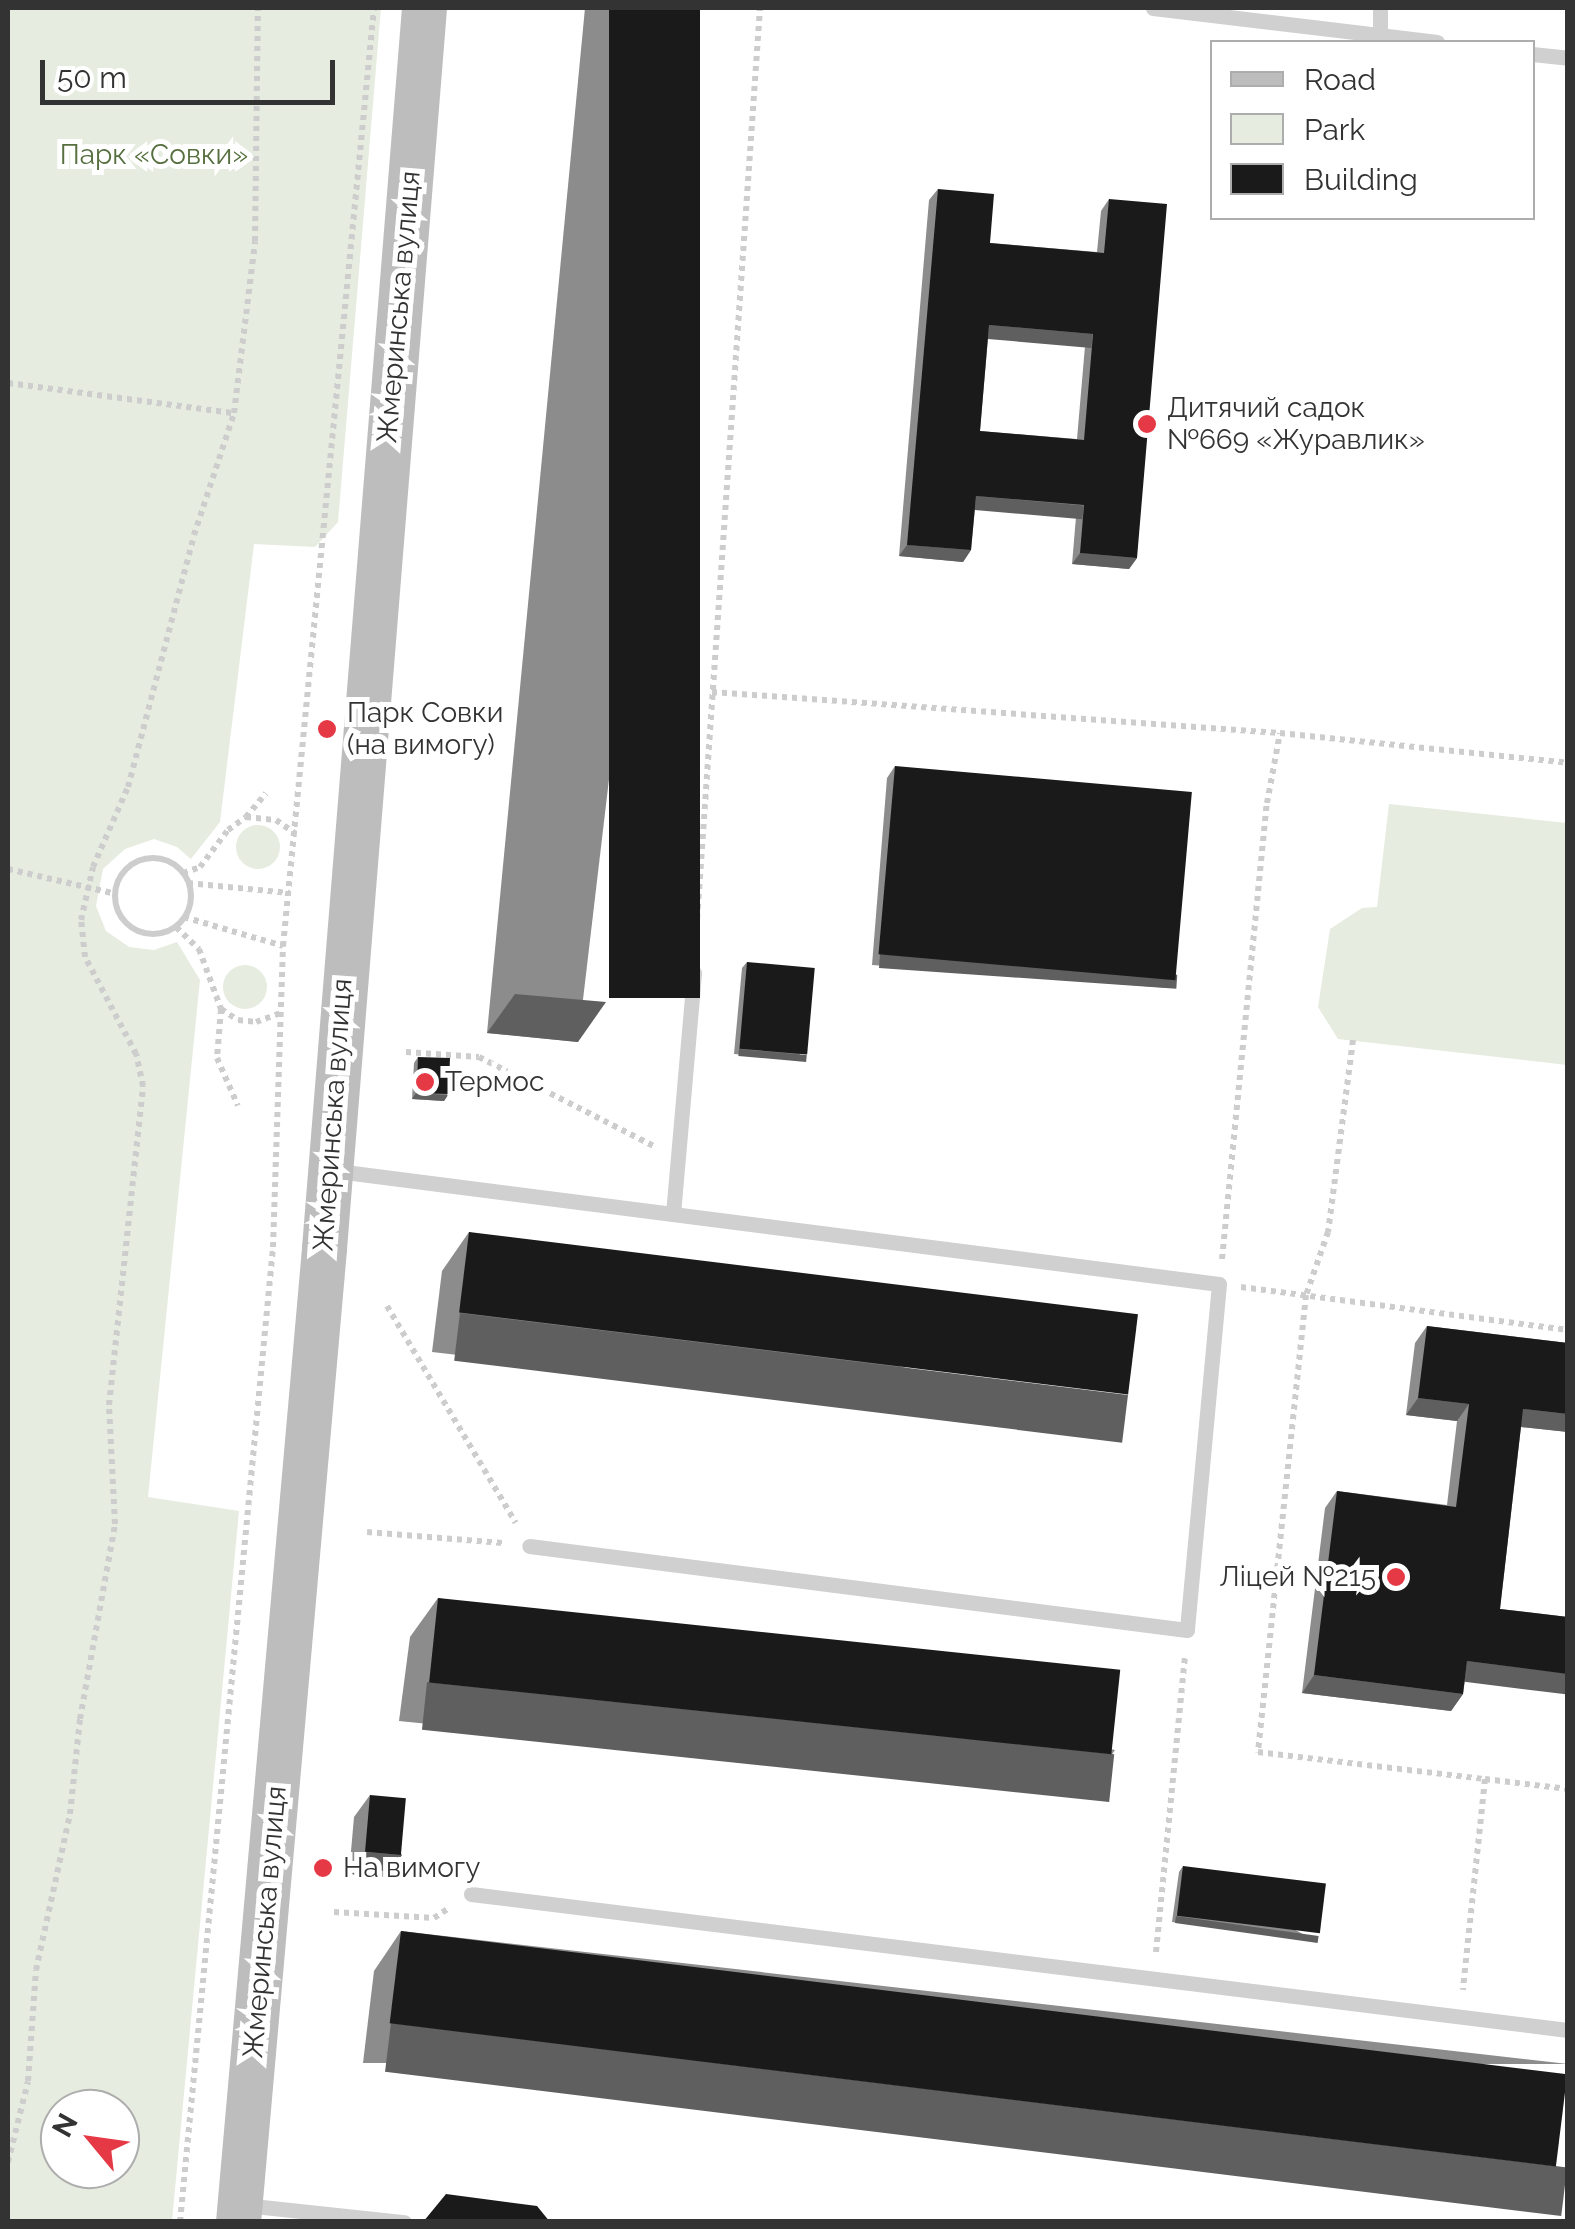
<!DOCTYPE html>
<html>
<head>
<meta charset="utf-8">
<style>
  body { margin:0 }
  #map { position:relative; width:1575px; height:2229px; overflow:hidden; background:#fff; font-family:Raleway,sans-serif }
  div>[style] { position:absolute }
  .green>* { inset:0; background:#e6ecdf }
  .round { border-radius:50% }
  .path>* { height:6px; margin-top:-3px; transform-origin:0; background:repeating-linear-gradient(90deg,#cdcdcd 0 5px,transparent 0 10px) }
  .path>.ring { margin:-3px; padding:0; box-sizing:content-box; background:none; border:6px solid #cdcdcd; border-radius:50% }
  .service>* { height:15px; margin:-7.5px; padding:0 7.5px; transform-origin:7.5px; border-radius:7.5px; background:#d0d0d0 }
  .secondary>* { height:45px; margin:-22.5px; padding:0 22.5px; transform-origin:22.5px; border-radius:22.5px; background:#bdbdbd }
  .wall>* { inset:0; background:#8c8c8c }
  .shaded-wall>* { inset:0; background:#5f5f5f; transform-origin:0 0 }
  .building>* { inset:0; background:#1a1a1a; transform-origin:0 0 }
  .dots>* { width:28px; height:28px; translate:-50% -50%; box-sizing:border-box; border:5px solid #fff; border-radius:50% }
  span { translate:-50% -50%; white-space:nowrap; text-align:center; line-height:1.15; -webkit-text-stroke:10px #fff; paint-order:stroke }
  .park-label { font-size:28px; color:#56703f }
  .street-label { font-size:28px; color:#333 }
  .poi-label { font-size:28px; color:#333 }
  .left { translate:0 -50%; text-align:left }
  .right { translate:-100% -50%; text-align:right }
  .frame { position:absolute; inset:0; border:10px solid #333; pointer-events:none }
  .legend { position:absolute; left:1210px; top:40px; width:325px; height:180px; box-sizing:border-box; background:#fff; border:2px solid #adadad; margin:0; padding:12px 18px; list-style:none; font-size:30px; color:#333 }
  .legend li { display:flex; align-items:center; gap:20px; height:50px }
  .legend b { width:50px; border:2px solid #adadad }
  .north { position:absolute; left:40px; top:2089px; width:100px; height:100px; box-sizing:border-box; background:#fff; border:2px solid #adadad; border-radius:50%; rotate:299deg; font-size:28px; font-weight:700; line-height:40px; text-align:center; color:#333 }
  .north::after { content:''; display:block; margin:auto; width:35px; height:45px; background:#e63946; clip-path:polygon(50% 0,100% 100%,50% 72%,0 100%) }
  .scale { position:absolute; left:40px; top:60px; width:295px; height:45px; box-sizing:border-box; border:5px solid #333; border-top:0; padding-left:12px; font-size:30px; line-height:35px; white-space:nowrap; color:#333; -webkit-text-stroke:8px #fff; paint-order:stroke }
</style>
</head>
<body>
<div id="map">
  <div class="green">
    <div style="clip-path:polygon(evenodd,8px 8px,381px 8px,338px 522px,315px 547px,254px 544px,220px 822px,191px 859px,177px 847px,154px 839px,125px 849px,103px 869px,96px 906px,106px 931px,129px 947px,154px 950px,177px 942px,200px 980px,148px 1497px,239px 1511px,172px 2221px,8px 2221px,8px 8px,60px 2109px,120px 2109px,120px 2169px,60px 2169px,60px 2109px)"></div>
    <div style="clip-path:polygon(1389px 804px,1567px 823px,1567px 1065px,1338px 1039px,1318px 1007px,1330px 929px,1362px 908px,1377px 907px)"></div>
    <div class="round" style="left:236px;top:825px;width:44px;height:44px"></div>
    <div class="round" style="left:223px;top:965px;width:44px;height:44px"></div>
  </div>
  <div class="path">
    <div style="left:8px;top:383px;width:228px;rotate:7.6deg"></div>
    <div style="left:712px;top:692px;width:569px;rotate:4.13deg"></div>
    <div style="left:246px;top:817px;width:31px;rotate:-50deg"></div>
    <div class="ring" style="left:115px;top:858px;width:70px;height:70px"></div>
    <div style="left:8px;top:869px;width:111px;rotate:13deg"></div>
    <div style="left:183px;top:873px;width:18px;rotate:-19deg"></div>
    <div style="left:200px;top:867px;width:46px;rotate:-52.9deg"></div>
    <div style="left:228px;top:830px;width:22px;rotate:-36deg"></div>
    <div style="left:246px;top:817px;width:30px;rotate:6deg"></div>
    <div style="left:276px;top:820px;width:24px;rotate:35deg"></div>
    <div style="left:188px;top:883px;width:102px;rotate:5.6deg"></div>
    <div style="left:184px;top:917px;width:103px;rotate:16.3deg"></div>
    <div style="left:283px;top:946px;width:942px;rotate:-84.46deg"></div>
    <div style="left:176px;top:927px;width:32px;rotate:44deg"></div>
    <div style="left:199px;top:949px;width:64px;rotate:69.9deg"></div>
    <div style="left:221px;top:1009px;width:20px;rotate:33deg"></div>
    <div style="left:238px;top:1020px;width:18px;rotate:6deg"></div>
    <div style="left:256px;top:1022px;width:27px;rotate:-20deg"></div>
    <div style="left:695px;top:949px;width:943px;rotate:-86.05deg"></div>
    <div style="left:221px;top:1009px;width:49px;rotate:94.7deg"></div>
    <div style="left:217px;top:1058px;width:52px;rotate:66.4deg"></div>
    <div style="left:1353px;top:1040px;width:194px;rotate:97.4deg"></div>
    <div style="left:1328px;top:1232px;width:67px;rotate:109.2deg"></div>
    <div style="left:1306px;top:1295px;width:460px;rotate:96deg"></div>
    <div style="left:1258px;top:1752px;width:229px;rotate:6.8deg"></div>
    <div style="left:1485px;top:1779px;width:212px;rotate:96deg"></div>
    <div style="left:406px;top:1052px;width:73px;rotate:3.9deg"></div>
    <div style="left:479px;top:1057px;width:196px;rotate:27deg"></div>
    <div style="left:1222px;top:1259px;width:458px;rotate:-84.4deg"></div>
    <div style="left:1267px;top:803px;width:71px;rotate:-79.5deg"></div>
    <div style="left:1280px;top:733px;width:290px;rotate:5.9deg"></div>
    <div style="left:1241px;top:1287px;width:330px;rotate:7.5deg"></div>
    <div style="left:387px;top:1306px;width:252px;rotate:59.3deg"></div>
    <div style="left:367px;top:1532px;width:136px;rotate:4.6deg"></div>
    <div style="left:1485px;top:1779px;width:84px;rotate:6.9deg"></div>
    <div style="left:334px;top:1912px;width:100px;rotate:3.4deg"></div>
    <div style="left:434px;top:1918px;width:18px;rotate:-34deg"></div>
    <div style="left:1156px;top:1952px;width:297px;rotate:-84.4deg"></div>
    <div style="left:8px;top:2162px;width:83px;rotate:-76.1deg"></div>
    <div style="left:28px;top:2081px;width:111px;rotate:-85.9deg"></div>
    <div style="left:36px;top:1970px;width:160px;rotate:-77.7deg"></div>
    <div style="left:70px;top:1814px;width:96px;rotate:-84deg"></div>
    <div style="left:80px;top:1719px;width:198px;rotate:-79.8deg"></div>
    <div style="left:115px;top:1524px;width:119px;rotate:-92.9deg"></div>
    <div style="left:109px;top:1405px;width:321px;rotate:-83.9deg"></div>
    <div style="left:143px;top:1086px;width:33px;rotate:-102deg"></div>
    <div style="left:136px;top:1054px;width:110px;rotate:-117.7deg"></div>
    <div style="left:85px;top:957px;width:37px;rotate:-96deg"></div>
    <div style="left:81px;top:920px;width:54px;rotate:-77.2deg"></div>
    <div style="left:93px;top:867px;width:87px;rotate:-66.4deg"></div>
    <div style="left:128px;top:787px;width:260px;rotate:-75.3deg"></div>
    <div style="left:194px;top:535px;width:128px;rotate:-71.8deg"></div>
    <div style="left:234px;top:413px;width:173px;rotate:-83deg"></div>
    <div style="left:255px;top:241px;width:233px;rotate:-89.3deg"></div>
    <div style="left:180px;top:2222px;width:979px;rotate:-84.55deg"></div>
    <div style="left:273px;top:1247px;width:301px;rotate:-88.1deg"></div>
  </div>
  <div class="service">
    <div style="left:1153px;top:8px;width:286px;rotate:6.8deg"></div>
    <div style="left:1380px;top:36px;width:28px;rotate:-90deg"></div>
    <div style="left:1532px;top:54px;width:36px;rotate:6deg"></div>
    <div style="left:337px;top:1171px;width:889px;rotate:7.3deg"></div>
    <div style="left:1219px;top:1284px;width:347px;rotate:95.3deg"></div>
    <div style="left:1187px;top:1630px;width:663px;rotate:-172.72deg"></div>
    <div style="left:673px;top:1214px;width:242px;rotate:-85deg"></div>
    <div style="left:471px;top:1894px;width:1105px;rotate:7.07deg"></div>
    <div style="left:244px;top:2205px;width:161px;rotate:6.1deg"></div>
  </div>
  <div class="secondary">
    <div style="left:238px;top:2222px;width:978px;rotate:-84.95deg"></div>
    <div style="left:324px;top:1248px;width:1244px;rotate:-85.39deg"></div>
  </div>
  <div class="wall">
    <div style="clip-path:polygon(585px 8px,700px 8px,578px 1042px,487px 1033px)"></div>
    <div style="clip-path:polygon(evenodd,938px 189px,990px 243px,1097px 252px,1101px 211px,1109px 199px,1137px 558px,1129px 569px,1072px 564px,1076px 517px,975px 508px,971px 550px,963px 562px,899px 556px,929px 200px,938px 189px,988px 338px,1085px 346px,1077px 439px,980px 431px,988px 338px)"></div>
    <div style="clip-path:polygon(895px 766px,1177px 977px,1169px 988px,872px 965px,887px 778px)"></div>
    <div style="clip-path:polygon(747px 962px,803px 1060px,734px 1054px,742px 968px)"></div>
    <div style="clip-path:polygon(418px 1057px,448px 1095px,444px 1101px,412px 1099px,414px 1063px)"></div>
    <div style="clip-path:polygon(469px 1232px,1102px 1429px,432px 1352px,442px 1271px)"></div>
    <div style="clip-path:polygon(1427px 1326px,1568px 1343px,1568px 1432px,1521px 1427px,1500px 1609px,1568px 1617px,1568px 1693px,1465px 1680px,1463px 1694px,1451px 1711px,1302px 1693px,1325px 1508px,1337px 1491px,1447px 1505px,1457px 1421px,1406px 1415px,1415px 1343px)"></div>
    <div style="clip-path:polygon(438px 1598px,1115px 1750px,1087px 1790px,399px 1721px,410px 1637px)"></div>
    <div style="clip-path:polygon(370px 1795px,402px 1855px,386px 1877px,349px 1874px,354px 1817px)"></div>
    <div style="clip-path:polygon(1183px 1866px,1315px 1941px,1172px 1922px,1179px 1872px)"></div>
    <div style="clip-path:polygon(401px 1931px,1568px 2064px,363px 2063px,374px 1971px)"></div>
  </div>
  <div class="shaded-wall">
    <div style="left:989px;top:325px;width:104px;height:14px;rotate:5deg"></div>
    <div style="left:976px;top:496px;width:108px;height:14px;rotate:5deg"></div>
    <div style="clip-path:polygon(907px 545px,971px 550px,963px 562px,899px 556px)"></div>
    <div style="clip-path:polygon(1080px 553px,1137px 558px,1129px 569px,1072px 564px)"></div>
    <div style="left:880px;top:954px;width:298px;height:14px;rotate:4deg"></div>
    <div style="clip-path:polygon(515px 994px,606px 1002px,578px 1042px,487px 1033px)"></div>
    <div style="left:739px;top:1049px;width:68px;height:7px;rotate:5deg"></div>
    <div style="clip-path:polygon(416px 1093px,448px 1095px,444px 1101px,412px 1099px)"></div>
    <div style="left:460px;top:1313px;width:673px;height:48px;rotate:7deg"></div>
    <div style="clip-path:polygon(1418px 1398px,1469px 1404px,1457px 1421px,1406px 1415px)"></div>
    <div style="clip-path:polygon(1523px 1409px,1568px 1414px,1568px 1432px,1511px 1426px)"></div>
    <div style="left:1467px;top:1661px;width:102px;height:21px;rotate:7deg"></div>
    <div style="clip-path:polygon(1314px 1675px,1463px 1694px,1451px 1711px,1302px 1693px)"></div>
    <div style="left:427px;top:1682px;width:691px;height:48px;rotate:6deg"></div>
    <div style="clip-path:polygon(365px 1852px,402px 1855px,386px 1877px,349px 1874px)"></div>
    <div style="left:1176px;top:1916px;width:144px;height:7px;rotate:8deg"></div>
    <div style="left:391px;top:2023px;width:1185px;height:49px;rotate:7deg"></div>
  </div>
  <div class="building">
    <div style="left:609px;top:8px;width:91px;height:990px"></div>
    <div style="clip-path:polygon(evenodd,938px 189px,994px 194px,990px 243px,1104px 253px,1109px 199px,1167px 204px,1137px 558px,1080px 553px,1084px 505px,976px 496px,971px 550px,907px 545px,938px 189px,989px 325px,1093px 334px,1084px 440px,980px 431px,989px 325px)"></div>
    <div style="left:895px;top:766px;width:298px;height:189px;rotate:5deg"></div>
    <div style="left:747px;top:962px;width:68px;height:87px;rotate:5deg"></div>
    <div style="left:418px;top:1057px;width:32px;height:36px;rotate:2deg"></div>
    <div style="left:469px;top:1232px;width:674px;height:81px;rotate:7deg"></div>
    <div style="clip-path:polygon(1427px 1326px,1568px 1343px,1568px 1414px,1523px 1409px,1500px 1609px,1568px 1617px,1568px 1674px,1467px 1661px,1463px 1694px,1314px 1675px,1337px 1491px,1456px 1507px,1469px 1404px,1418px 1398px)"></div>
    <div style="left:438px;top:1598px;width:686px;height:85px;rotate:6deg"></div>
    <div style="left:370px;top:1795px;width:36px;height:57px;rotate:5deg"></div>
    <div style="left:1183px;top:1866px;width:144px;height:50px;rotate:7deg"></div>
    <div style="left:401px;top:1931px;width:1175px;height:93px;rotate:7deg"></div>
    <div style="clip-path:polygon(446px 2194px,537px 2206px,550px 2222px,423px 2222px)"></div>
  </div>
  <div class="dots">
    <div style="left:1147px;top:424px;background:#e63946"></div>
    <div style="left:327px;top:729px;background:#e63946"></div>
    <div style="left:425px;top:1082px;background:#e63946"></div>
    <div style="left:1396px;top:1577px;background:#e63946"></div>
    <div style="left:323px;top:1868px;background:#e63946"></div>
  </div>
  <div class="park-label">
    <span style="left:154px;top:155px">Парк «Совки»</span>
  </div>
  <div class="street-label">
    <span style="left:399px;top:307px;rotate:-85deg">Жмеринська вулиця</span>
    <span style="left:333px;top:1115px;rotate:-86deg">Жмеринська вулиця</span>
    <span style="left:265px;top:1922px;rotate:-85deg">Жмеринська вулиця</span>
  </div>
  <div class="poi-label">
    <span class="left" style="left:1167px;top:424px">Дитячий садок<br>№669 «Журавлик»</span>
    <span class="left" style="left:347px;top:729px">Парк Совки<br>(на вимогу)</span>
    <span class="left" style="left:445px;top:1082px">Термос</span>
    <span class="right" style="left:1376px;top:1577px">Ліцей №215</span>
    <span class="left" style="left:343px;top:1868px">На вимогу</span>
  </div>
  <div class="frame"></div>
  <ul class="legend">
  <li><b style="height:12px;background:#bdbdbd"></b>Road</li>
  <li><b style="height:28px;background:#e6ecdf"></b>Park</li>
  <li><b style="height:28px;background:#1a1a1a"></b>Building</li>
  </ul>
  <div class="north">N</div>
  <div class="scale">50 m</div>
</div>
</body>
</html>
